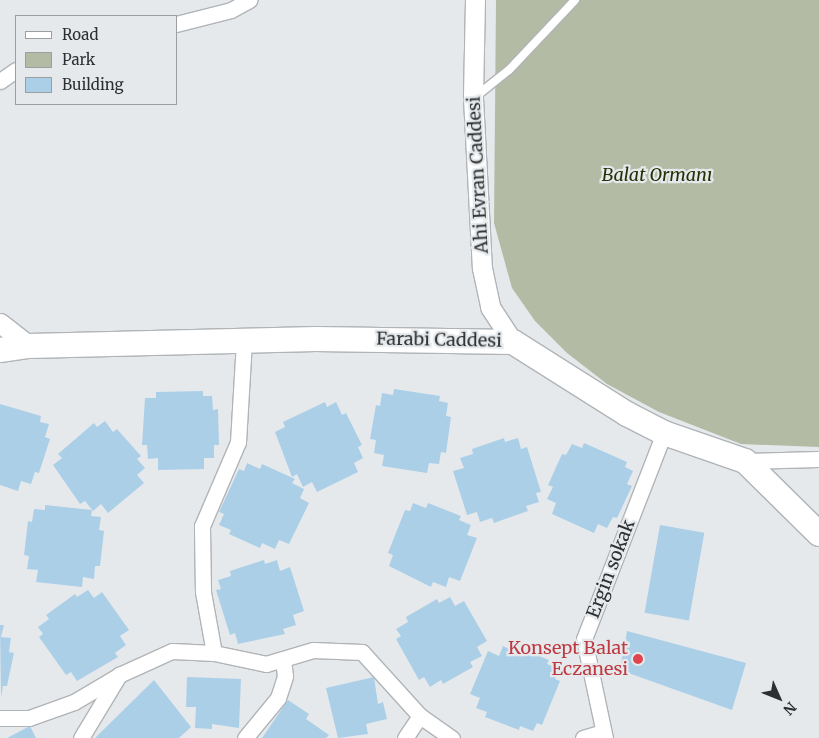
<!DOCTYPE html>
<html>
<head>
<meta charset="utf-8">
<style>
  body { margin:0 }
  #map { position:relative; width:819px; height:738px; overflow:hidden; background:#e5e9ec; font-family:Merriweather,serif }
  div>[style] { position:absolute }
  .green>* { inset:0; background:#b4bba4 }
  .building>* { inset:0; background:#accfe8; transform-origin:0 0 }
  .roads { filter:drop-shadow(1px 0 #b1b4b7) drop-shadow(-1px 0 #b1b4b7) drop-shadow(0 1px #b1b4b7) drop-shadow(0 -1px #b1b4b7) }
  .service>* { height:8px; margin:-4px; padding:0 4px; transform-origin:4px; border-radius:4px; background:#fff }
  .minor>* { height:15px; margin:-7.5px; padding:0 7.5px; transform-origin:7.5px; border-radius:7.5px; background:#fff }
  .tertiary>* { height:19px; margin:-9.5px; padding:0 9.5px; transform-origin:9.5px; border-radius:9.5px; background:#fff }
  .primary>* { height:24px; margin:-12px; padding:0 12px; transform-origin:12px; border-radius:12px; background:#fff }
  .dots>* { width:14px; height:14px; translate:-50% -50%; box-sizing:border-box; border:2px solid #e5e9ec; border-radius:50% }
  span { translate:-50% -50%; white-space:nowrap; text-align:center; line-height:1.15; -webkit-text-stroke:4.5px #e5e9ec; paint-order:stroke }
  .street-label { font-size:18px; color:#2e2f30 }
  .park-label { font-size:18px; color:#273004; font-style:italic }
  .health-label { font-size:18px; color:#be3a42 }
  .right { translate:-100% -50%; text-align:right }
  .legend { position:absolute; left:15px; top:15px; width:162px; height:90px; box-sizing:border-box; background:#e5e9ec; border:1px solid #9c9fa1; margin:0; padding:6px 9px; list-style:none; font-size:15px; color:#2e2f30 }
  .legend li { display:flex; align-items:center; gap:10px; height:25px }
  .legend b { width:25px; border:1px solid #9c9fa1 }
  .north { position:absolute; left:754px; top:673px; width:50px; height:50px; -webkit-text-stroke:4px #e5e9ec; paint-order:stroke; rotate:134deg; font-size:14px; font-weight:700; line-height:20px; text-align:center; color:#2e2f30 }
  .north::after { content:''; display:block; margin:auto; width:18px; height:22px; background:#2e2f30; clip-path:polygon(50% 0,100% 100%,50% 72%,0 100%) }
</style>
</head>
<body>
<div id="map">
  <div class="green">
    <div style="clip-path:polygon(496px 0,819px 0,819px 447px,741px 444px,659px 412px,607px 384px,567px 353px,535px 321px,512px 288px,494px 223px)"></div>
  </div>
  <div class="building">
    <div style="clip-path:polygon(394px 389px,440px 396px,439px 401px,448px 403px,446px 416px,451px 417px,446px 453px,441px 452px,439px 464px,429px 463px,427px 473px,382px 466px,384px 455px,374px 453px,376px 440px,370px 439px,376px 405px,380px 406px,382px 393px,393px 395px)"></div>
    <div style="clip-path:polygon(203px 391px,203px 396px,212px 396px,213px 410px,218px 409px,219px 445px,214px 445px,214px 458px,204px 458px,204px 469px,158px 470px,158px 458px,148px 459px,147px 445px,142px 445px,145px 398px,156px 398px,156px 392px)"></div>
    <div style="clip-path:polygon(325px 402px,327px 407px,336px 402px,342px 415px,346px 413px,362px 445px,358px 447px,363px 458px,354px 463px,358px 472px,317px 492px,312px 482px,303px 487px,297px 474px,292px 477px,275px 432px,285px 427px,283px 422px)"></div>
    <div style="clip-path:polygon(0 404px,41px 416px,40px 422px,49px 424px,45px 437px,50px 439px,39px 473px,35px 472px,31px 484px,21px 481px,18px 491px,0 485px)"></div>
    <div style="clip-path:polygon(105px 421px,113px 432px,117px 429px,141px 456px,137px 459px,145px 468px,137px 475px,144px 483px,108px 513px,101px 504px,93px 511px,85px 501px,80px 504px,53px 465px,62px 458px,58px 454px,94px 423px,97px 427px)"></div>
    <div style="clip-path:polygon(504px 438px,505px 442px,518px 438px,521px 449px,527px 447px,541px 492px,536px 493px,539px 502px,526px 506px,528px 511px,494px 523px,492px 518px,480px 522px,477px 512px,467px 515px,453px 471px,464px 468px,460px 458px,473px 454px,472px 449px)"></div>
    <div style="clip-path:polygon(584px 443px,627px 462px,625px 467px,633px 471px,627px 484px,632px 486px,617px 518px,613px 517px,607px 528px,598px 524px,594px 533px,552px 514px,556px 503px,547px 499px,553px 487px,548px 485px,562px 454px,566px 455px,572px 444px,582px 448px)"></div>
    <div style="clip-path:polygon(247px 463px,260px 469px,262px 464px,295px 479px,292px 483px,304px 489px,300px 498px,309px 503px,289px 544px,279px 540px,275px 549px,262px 543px,260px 548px,229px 534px,231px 530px,219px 525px,224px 514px,219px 512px,239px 469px,244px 471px)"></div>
    <div style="clip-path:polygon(413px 503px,426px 508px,428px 503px,461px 516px,459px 520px,471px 525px,467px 535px,477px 538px,460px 581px,449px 577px,446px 587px,433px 582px,431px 587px,389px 566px,393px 555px,388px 553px,405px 510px,410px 511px)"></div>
    <div style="clip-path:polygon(45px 505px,92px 510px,91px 516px,101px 517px,99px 530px,104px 531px,100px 566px,95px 566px,94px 579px,83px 577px,82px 587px,36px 582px,38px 570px,27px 569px,29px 556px,24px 555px,28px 521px,32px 522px,34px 509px,45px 510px)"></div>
    <div style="left:660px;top:525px;width:45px;height:89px;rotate:10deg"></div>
    <div style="clip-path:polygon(264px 560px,265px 564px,277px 560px,280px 571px,290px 567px,304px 611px,293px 615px,296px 625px,283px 629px,285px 634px,238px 644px,235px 633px,230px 635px,216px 590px,221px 589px,218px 580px,231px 576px,230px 571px)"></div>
    <div style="clip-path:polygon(88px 590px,94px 598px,102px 592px,129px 630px,120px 636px,126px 645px,115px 653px,118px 657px,77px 681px,71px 672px,66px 675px,39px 637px,43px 634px,38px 627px,49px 619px,46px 615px,75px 594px,77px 597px)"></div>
    <div style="clip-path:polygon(450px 597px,455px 606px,464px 601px,487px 641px,477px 647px,482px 656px,470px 662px,473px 667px,443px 684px,441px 680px,430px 687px,424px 677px,419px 680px,396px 639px,401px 636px,396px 629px,408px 622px,406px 617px,437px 599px,439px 603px)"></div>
    <div style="clip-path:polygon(0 625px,4px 625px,1px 637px,11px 638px,9px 652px,14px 653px,7px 686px,3px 686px,1px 697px)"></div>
    <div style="clip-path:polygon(627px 631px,746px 663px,732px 710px,620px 670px)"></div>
    <div style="clip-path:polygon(503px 646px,515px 652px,517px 647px,549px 660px,547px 664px,559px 669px,555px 679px,560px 681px,542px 725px,537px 723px,533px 731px,520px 726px,519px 730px,485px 717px,487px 712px,476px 708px,480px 698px,470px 694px,488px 651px,499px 656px)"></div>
    <div style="clip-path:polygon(187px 677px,241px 679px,239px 728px,212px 724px,212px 729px,195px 728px,196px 707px,186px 707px)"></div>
    <div style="clip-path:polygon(374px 677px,378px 704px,383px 702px,387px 719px,366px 724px,368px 734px,338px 738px,326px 688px)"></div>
    <div style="clip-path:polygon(154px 680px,191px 727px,179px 738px,95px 738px)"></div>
    <div style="clip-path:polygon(288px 700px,309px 714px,306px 719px,329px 735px,326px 738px,262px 738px)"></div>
    <div style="clip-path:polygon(30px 726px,36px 738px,7px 738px)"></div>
  </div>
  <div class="roads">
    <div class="service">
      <div style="left:475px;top:97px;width:43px;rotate:-38.5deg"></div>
      <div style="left:509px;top:70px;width:96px;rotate:-46.7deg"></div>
    </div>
    <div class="minor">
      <div style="left:176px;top:24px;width:57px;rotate:-14.3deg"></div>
      <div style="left:231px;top:10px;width:21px;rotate:-29deg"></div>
      <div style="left:0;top:81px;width:19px;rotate:-35deg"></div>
      <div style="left:745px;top:461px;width:74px;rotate:-1.5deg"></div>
      <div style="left:214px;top:653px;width:53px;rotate:11.9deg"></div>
      <div style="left:266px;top:664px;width:49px;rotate:-16.6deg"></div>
      <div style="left:313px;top:650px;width:49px;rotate:2.3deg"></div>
      <div style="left:362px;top:652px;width:86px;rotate:47.8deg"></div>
      <div style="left:420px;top:716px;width:39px;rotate:35deg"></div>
      <div style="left:0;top:718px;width:29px"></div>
      <div style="left:29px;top:718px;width:48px;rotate:-19.6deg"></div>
      <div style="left:74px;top:702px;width:51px;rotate:-30.6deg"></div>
      <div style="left:81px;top:738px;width:74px;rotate:-58.9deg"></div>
      <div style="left:119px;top:675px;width:58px;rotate:-24.4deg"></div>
      <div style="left:172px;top:651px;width:42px;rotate:2.7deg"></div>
      <div style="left:214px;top:653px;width:62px;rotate:-100.2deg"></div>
      <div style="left:203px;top:592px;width:66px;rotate:-90.9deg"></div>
      <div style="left:202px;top:526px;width:91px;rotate:-66.8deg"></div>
      <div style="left:238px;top:442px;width:100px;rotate:-86.6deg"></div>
      <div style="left:245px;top:738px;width:52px;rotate:-50.5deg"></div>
      <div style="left:278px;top:698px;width:23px;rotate:-72deg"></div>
      <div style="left:285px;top:676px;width:17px;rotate:-97deg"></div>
      <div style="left:405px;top:738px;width:27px;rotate:-56deg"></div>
      <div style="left:583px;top:738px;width:21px;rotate:-17deg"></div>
      <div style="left:605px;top:738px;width:101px;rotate:-102deg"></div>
      <div style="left:584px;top:639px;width:221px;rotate:-68.8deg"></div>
    </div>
    <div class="tertiary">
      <div style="left:475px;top:0;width:98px;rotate:91.2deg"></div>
      <div style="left:473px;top:98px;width:170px;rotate:87deg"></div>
      <div style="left:482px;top:268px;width:40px;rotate:78deg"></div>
      <div style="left:490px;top:307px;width:42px;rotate:56.7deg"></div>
      <div style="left:0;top:323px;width:37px;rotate:38deg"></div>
    </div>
    <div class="primary">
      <div style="left:0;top:350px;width:29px;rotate:-8deg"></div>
      <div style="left:29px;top:346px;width:287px;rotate:-1.4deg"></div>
      <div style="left:316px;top:339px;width:197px;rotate:0.9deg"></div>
      <div style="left:513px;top:342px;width:135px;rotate:32.3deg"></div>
      <div style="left:627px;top:414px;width:42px;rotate:27.2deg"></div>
      <div style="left:664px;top:433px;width:86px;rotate:19.1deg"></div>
      <div style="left:745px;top:461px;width:104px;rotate:44.6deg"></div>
    </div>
  </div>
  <div class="dots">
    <div style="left:638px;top:659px;background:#e0444e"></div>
  </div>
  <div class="street-label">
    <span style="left:478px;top:175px;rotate:-93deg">Ahi Evran Caddesi</span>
    <span style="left:439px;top:340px;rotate:1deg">Farabi Caddesi</span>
    <span style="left:611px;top:569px;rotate:-69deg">Ergin sokak</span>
  </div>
  <div class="park-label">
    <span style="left:657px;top:175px">Balat Ormanı</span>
  </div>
  <div class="health-label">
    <span class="right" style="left:628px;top:659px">Konsept Balat<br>Eczanesi</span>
  </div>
  <ul class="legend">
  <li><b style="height:6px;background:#fff"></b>Road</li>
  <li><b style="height:14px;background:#b4bba4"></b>Park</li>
  <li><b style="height:14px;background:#accfe8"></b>Building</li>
  </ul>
  <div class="north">N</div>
</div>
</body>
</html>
